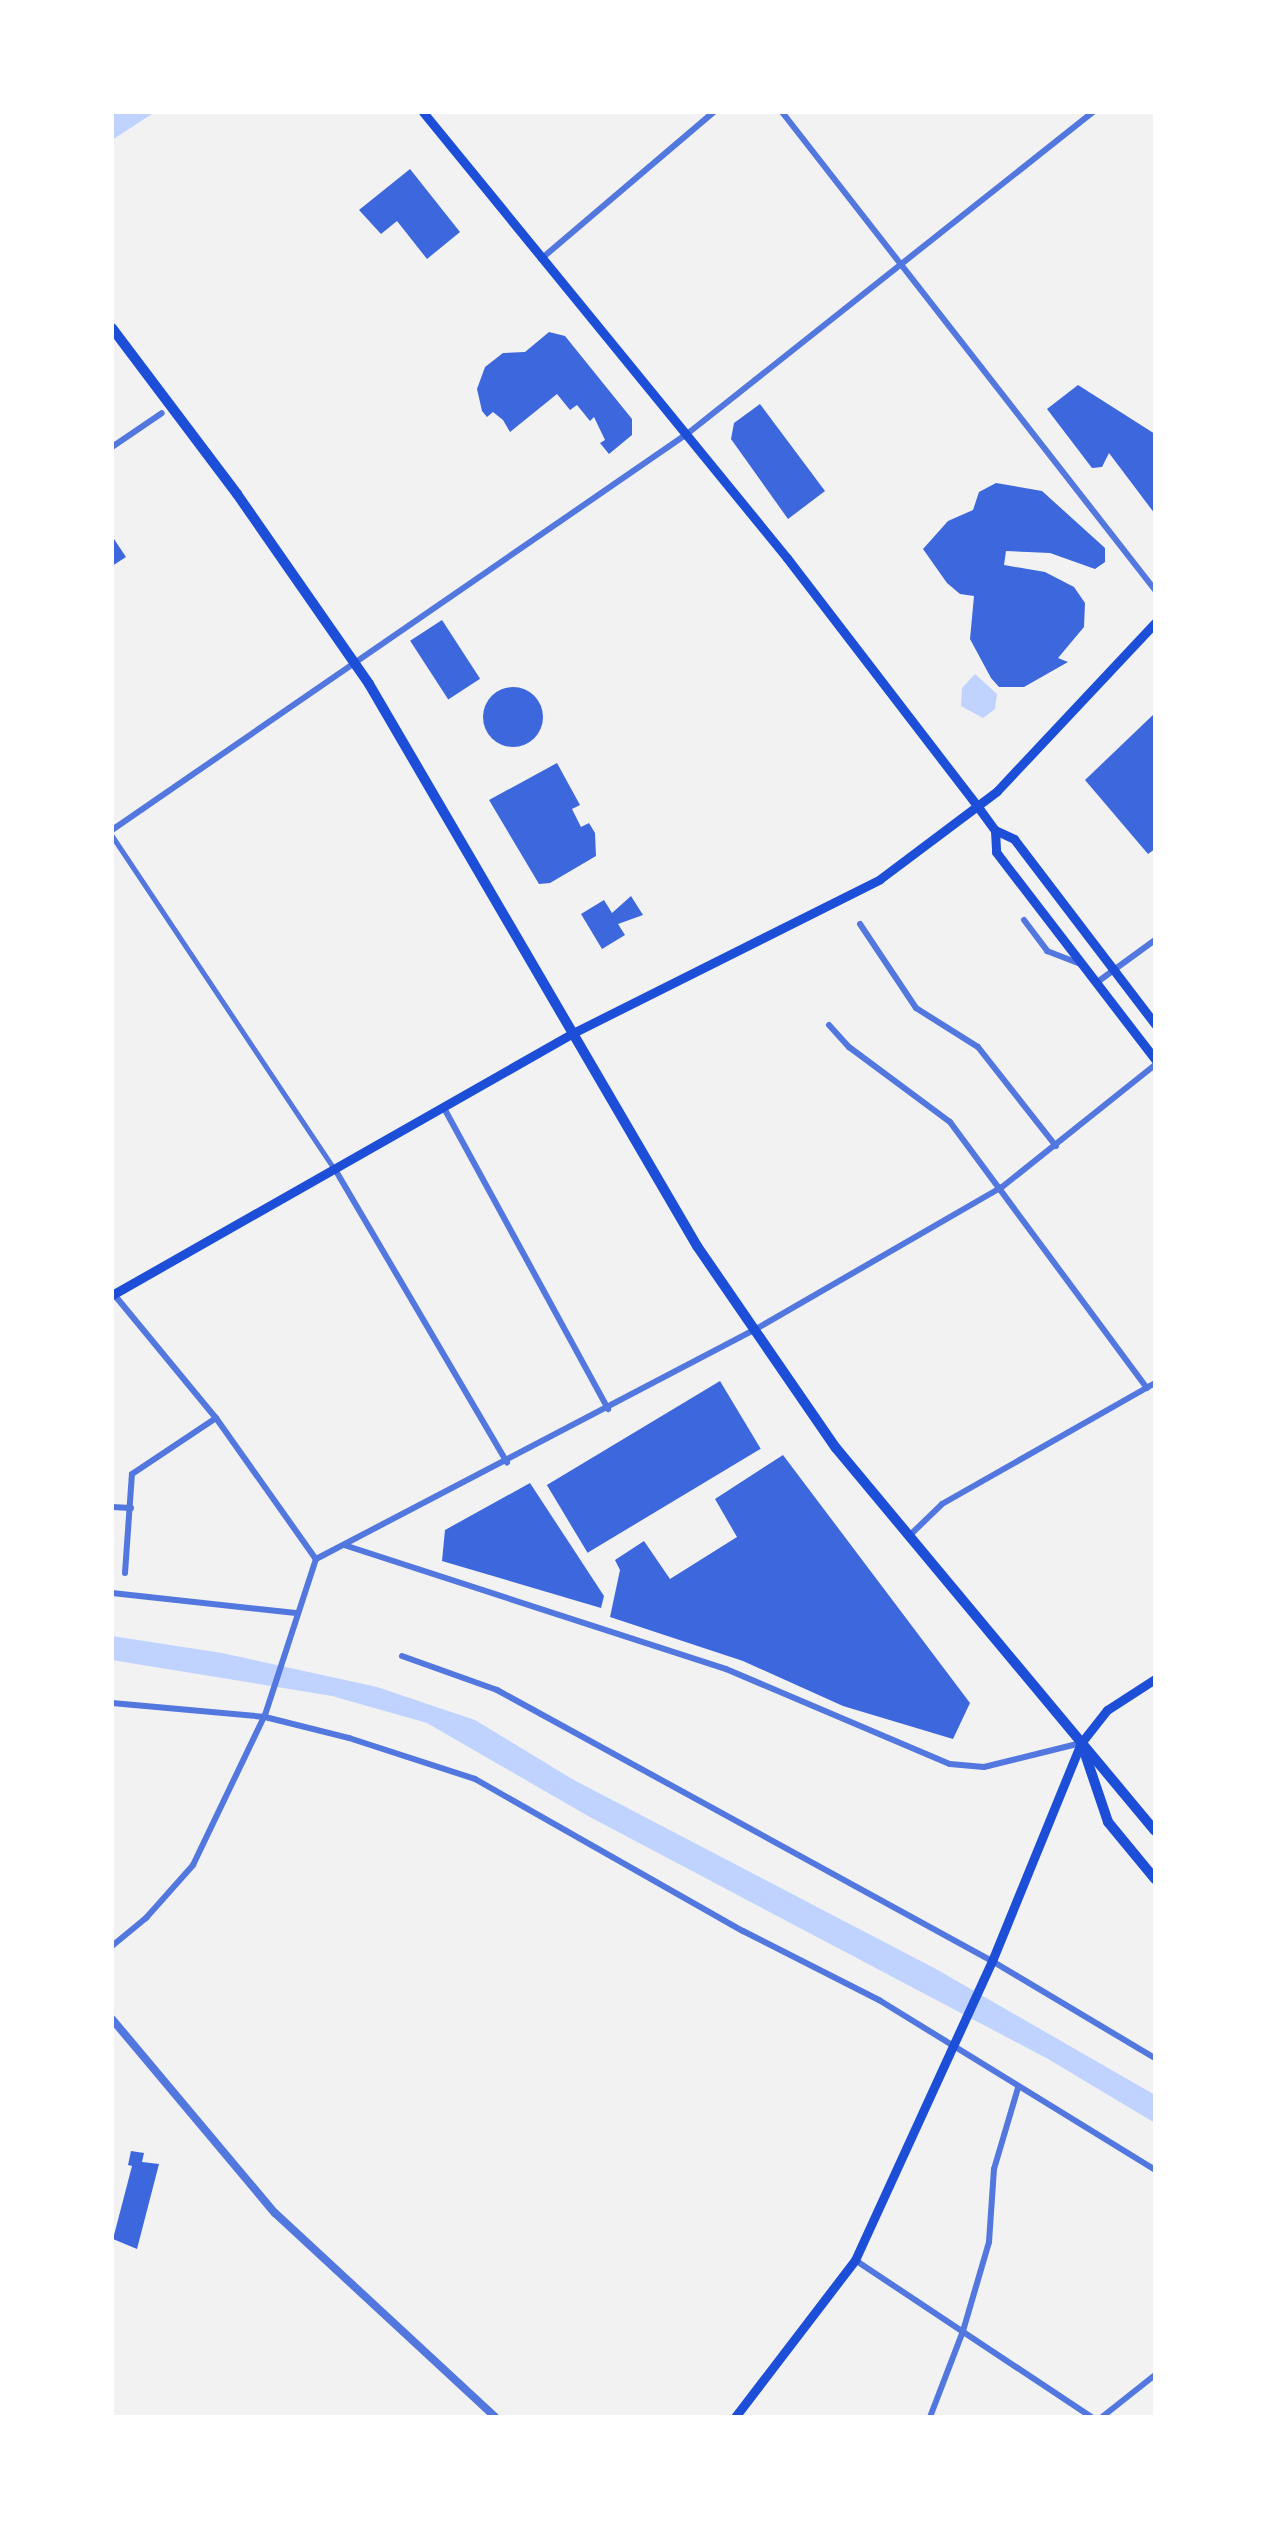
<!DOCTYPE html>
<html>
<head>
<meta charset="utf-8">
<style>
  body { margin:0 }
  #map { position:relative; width:1267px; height:2529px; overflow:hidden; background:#f2f2f2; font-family:"IBM Plex Serif",serif }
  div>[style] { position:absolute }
  .water>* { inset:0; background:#bfd3fe }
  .building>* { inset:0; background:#3d67dc; transform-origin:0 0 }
  .round { border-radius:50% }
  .pedestrian>* { height:5px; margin:-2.5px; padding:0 2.5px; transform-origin:2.5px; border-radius:2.5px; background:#5277de }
  .minor>* { height:6px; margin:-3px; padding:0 3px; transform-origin:3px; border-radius:3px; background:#5277de }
  .tertiary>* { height:8px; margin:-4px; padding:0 4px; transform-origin:4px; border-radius:4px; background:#5277de }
  .secondary>* { height:9px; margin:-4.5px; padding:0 4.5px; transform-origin:4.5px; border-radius:4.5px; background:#1d4ed8 }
  .primary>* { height:10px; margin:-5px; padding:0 5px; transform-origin:5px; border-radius:5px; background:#1d4ed8 }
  span { translate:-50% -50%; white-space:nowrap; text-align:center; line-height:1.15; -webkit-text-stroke:8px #fff; paint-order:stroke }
  .frame { position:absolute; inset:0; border:114px solid #fff; pointer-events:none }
</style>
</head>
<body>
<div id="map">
  <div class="water">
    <div style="clip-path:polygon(112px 112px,155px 112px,112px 140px)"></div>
    <div style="clip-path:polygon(975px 674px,997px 694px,995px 709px,983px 718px,961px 706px,962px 688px)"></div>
    <div style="clip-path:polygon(112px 1636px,222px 1653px,377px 1687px,475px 1720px,572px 1779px,936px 1969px,1155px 2095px,1155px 2123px,1048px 2059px,588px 1816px,427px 1723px,332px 1696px,112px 1660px)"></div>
  </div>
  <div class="building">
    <div style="clip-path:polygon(410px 169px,460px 232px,427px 259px,397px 221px,381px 234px,359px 210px)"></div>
    <div style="clip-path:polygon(549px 332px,565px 336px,632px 419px,632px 435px,609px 454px,600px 443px,605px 440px,594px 417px,590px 421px,577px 405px,570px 410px,557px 394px,510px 432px,503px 420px,493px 412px,487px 417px,482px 411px,477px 389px,485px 367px,503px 353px,525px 352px)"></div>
    <div style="clip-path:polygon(1078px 385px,1155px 434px,1155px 514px,1109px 453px,1102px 467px,1092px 468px,1047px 409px)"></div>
    <div style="clip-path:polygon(760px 404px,825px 491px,788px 519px,731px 439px,734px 423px)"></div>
    <div style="clip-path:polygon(996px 483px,1042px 491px,1105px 548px,1105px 562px,1095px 569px,1050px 553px,1006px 551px,1004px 565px,1045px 572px,1074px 587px,1085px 603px,1084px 627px,1058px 658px,1068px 662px,1024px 687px,999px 687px,991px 678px,970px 639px,974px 596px,960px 594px,947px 583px,923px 549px,948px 521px,973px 510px,979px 492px)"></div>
    <div style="clip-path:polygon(112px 536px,126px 557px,112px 566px)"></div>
    <div style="left:442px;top:620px;width:70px;height:38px;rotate:57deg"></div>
    <div class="round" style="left:483px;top:687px;width:60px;height:60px"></div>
    <div style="clip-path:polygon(1155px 713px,1155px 849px,1148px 854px,1085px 780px)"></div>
    <div style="clip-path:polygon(557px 763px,580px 805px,572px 809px,581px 827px,589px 823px,595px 833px,596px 856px,550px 883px,539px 884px,489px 800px)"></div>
    <div style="clip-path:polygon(631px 896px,643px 915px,618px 924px,625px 935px,602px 949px,581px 914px,604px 900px,612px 913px)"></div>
    <div style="left:720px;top:1381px;width:79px;height:202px;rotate:59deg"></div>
    <div style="clip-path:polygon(783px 1455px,970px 1703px,953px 1739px,843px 1706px,743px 1661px,610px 1617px,620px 1570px,615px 1560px,644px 1541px,670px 1579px,737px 1537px,715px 1499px)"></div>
    <div style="clip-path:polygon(530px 1483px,604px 1596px,601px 1608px,442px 1561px,445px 1530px)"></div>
    <div style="clip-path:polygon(131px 2151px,144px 2153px,142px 2162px,159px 2164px,137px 2249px,113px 2239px,132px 2166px,128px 2165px)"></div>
  </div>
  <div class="pedestrian">
    <div style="left:112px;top:836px;width:402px;rotate:56.3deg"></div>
  </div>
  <div class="minor">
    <div style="left:782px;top:112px;width:606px;rotate:52.03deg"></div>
    <div style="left:541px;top:259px;width:227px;rotate:-40.4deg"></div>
    <div style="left:112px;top:447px;width:60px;rotate:-34.2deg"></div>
    <div style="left:112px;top:830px;width:698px;rotate:-34.56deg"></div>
    <div style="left:687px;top:434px;width:518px;rotate:-38.42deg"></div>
    <div style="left:1024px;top:920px;width:39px;rotate:53deg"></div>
    <div style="left:1047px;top:951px;width:34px;rotate:21deg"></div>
    <div style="left:860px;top:924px;width:101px;rotate:56.3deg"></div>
    <div style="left:916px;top:1008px;width:73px;rotate:32.2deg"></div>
    <div style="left:978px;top:1047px;width:126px;rotate:51.8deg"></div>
    <div style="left:1096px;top:983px;width:73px;rotate:-36.1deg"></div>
    <div style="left:829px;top:1025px;width:30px;rotate:48deg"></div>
    <div style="left:849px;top:1047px;width:126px;rotate:36.6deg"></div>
    <div style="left:950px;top:1122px;width:331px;rotate:53.5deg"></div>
    <div style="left:444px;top:1108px;width:343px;rotate:61.4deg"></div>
    <div style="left:336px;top:1171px;width:338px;rotate:59.6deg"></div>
    <div style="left:112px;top:1292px;width:163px;rotate:50.5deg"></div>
    <div style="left:216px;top:1418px;width:173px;rotate:54.7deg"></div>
    <div style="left:112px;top:1507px;width:19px;rotate:3deg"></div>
    <div style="left:908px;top:1537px;width:47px;rotate:-44.1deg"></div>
    <div style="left:942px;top:1504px;width:245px;rotate:-29.6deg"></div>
    <div style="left:344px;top:1545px;width:402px;rotate:18deg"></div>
    <div style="left:726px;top:1669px;width:243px;rotate:23deg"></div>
    <div style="left:950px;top:1764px;width:34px;rotate:5deg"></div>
    <div style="left:984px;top:1767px;width:100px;rotate:-13.9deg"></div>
    <div style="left:316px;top:1559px;width:496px;rotate:-27.6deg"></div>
    <div style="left:756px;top:1329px;width:284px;rotate:-30deg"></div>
    <div style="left:1002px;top:1187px;width:196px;rotate:-38.6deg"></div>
    <div style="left:125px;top:1573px;width:99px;rotate:-86deg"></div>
    <div style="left:132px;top:1474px;width:101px;rotate:-33.7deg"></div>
    <div style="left:112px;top:1593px;width:185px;rotate:6.2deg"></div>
    <div style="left:402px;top:1656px;width:101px;rotate:19.7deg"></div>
    <div style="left:497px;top:1690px;width:564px;rotate:28.7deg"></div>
    <div style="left:992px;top:1961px;width:190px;rotate:30.8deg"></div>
    <div style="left:112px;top:1703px;width:154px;rotate:5.2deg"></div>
    <div style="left:265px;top:1717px;width:87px;rotate:14deg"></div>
    <div style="left:349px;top:1738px;width:133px;rotate:18deg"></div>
    <div style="left:475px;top:1779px;width:308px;rotate:29.6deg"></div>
    <div style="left:743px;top:1931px;width:153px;rotate:26.9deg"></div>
    <div style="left:879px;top:2000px;width:324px;rotate:31.6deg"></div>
    <div style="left:112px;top:1946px;width:44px;rotate:-39.5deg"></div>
    <div style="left:146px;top:1918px;width:71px;rotate:-48.4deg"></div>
    <div style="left:193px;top:1865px;width:166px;rotate:-64.4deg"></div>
    <div style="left:265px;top:1715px;width:164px;rotate:-71.9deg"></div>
    <div style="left:855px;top:2260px;width:283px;rotate:33.6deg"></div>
    <div style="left:930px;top:2417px;width:92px;rotate:-69deg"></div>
    <div style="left:963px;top:2331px;width:93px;rotate:-73.7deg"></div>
    <div style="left:989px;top:2242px;width:73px;rotate:-86.1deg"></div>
    <div style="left:994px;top:2169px;width:84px;rotate:-73.5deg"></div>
    <div style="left:1102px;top:2417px;width:68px;rotate:-38.4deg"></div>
  </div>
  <div class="tertiary">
    <div style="left:112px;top:2019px;width:253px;rotate:50deg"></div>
    <div style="left:275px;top:2213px;width:300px;rotate:42.8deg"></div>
  </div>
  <div class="secondary">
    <div style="left:423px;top:112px;width:576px;rotate:50.78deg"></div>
    <div style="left:787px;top:558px;width:314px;rotate:52.5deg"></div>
    <div style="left:978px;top:807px;width:29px;rotate:54deg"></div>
    <div style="left:995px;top:830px;width:22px;rotate:87deg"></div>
    <div style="left:996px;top:852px;width:261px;rotate:52.5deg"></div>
    <div style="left:995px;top:830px;width:21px;rotate:25deg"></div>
    <div style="left:1014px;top:839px;width:233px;rotate:52.7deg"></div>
    <div style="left:112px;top:1295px;width:530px;rotate:-29.61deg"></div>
    <div style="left:573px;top:1033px;width:343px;rotate:-26.6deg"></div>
    <div style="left:880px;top:879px;width:146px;rotate:-36.9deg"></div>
    <div style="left:997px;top:791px;width:231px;rotate:-46.8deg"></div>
    <div style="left:735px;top:2417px;width:198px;rotate:-52.6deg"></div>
    <div style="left:855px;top:2260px;width:329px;rotate:-65.4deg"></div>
    <div style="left:992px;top:1961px;width:235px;rotate:-67.8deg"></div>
    <div style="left:1081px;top:1743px;width:42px;rotate:-51.8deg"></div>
    <div style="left:1107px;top:1710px;width:57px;rotate:-32.9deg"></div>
  </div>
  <div class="primary">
    <div style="left:112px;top:328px;width:208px;rotate:53deg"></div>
    <div style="left:237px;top:494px;width:231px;rotate:55.2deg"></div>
    <div style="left:369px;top:684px;width:651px;rotate:59.73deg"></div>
    <div style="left:697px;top:1246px;width:245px;rotate:55.5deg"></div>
    <div style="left:836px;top:1448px;width:498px;rotate:50.2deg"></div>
    <div style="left:1083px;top:1748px;width:78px;rotate:71.3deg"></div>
    <div style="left:1108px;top:1822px;width:74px;rotate:50.5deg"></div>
  </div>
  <div class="frame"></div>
</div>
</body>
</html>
